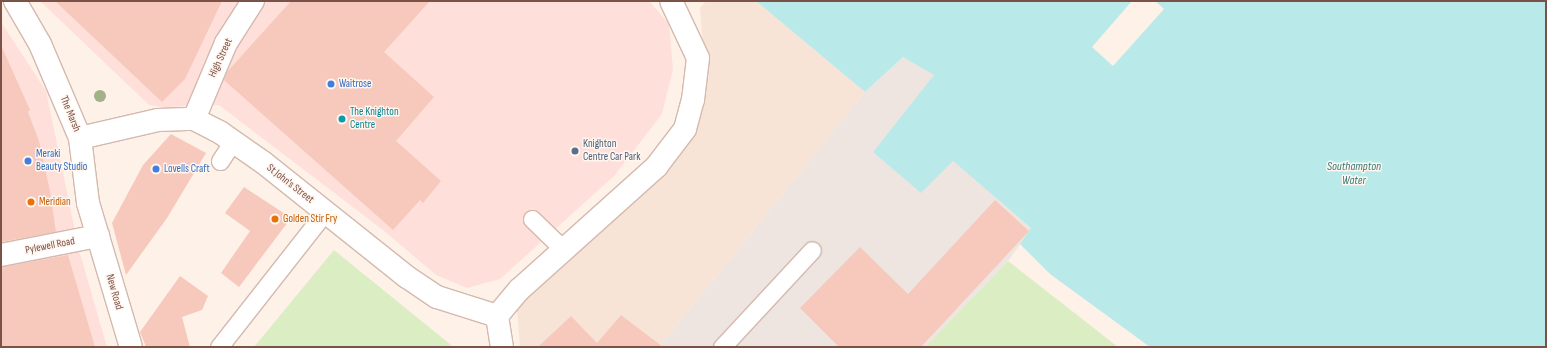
<!DOCTYPE html>
<html>
<head>
<meta charset="utf-8">
<style>
  body { margin:0 }
  #map { position:relative; width:1547px; height:348px; overflow:hidden; background:#fef1e7; font-family:"Sofia Sans Condensed",sans-serif }
  div>[style] { position:absolute }
  .residential>* { inset:0; background:#f8e4d7 }
  .commercial>* { inset:0; background:#ffdfda }
  .industrial>* { inset:0; background:#eee5e0 }
  .green>* { inset:0; background:#dbedc3 }
  .water>* { inset:0; background:#b9eae9 }
  .pier>* { inset:0; background:#fef1e7 }
  .building>* { inset:0; background:#f6c9bc }
  .roads { filter:drop-shadow(1px 0 #d4b9ae) drop-shadow(-1px 0 #d4b9ae) drop-shadow(0 1px #d4b9ae) drop-shadow(0 -1px #d4b9ae) }
  .service>* { height:17px; margin:-8.5px; padding:0 8.5px; transform-origin:8.5px; border-radius:8.5px; background:#fff }
  .pedestrian>* { height:22px; margin:-11px; padding:0 11px; transform-origin:11px; border-radius:11px; background:#fff }
  .minor>* { height:22px; margin:-11px; padding:0 11px; transform-origin:11px; border-radius:11px; background:#fff }
  .tertiary>* { height:22px; margin:-11px; padding:0 11px; transform-origin:11px; border-radius:11px; background:#fff }
  .trees>* { width:12px; height:12px; margin:-6px; border-radius:50%; background:#a3b089 }
  .dots>* { width:11px; height:11px; translate:-50% -50%; box-sizing:border-box; border:2px solid #fff6ef; border-radius:50% }
  span { translate:-50% -50%; white-space:nowrap; text-align:center; line-height:1.15; -webkit-text-stroke:3px #fff6ef; paint-order:stroke }
  .street-label { font-size:11px; color:#7a5248 }
  .shop-label { font-size:11px; color:#366cbe }
  .left { translate:0 -50%; text-align:left }
  .culture-label { font-size:11px; color:#0d838f }
  .service-label { font-size:11px; color:#4e5e75 }
  .food-label { font-size:11px; color:#c56008 }
  .water-label { font-size:12px; color:#387979; font-style:italic }
  .frame { position:absolute; inset:0; border:2px solid #7a5248; pointer-events:none }
</style>
</head>
<body>
<div id="map">
  <div class="residential">
    <div style="clip-path:polygon(706px 1px,756px 1px,865px 92px,659px 347px,520px 347px,517px 309px,568px 256px,659px 172px,704px 61px,700px 8px)"></div>
  </div>
  <div class="commercial">
    <div style="clip-path:polygon(40px 1px,649px 1px,669px 24px,673px 70px,662px 114px,614px 176px,500px 279px,467px 288px,436px 275px,383px 230px,219px 105px,163px 107px,149px 105px)"></div>
    <div style="clip-path:polygon(1px 22px,46px 91px,79px 250px,107px 347px,1px 347px)"></div>
  </div>
  <div class="industrial">
    <div style="clip-path:polygon(903px 57px,935px 75px,873px 152px,953px 161px,1032px 228px,1008px 261px,925px 347px,659px 347px,865px 92px)"></div>
  </div>
  <div class="green">
    <div style="clip-path:polygon(334px 250px,451px 345px,454px 347px,254px 347px)"></div>
    <div style="clip-path:polygon(1008px 261px,1118px 347px,925px 347px)"></div>
  </div>
  <div class="water">
    <div style="clip-path:polygon(756px 1px,1546px 1px,1546px 347px,1150px 347px,1050px 274px,1020px 244px,1031px 228px,953px 161px,921px 193px,873px 152px,934px 75px,903px 57px,865px 92px)"></div>
  </div>
  <div class="pier">
    <div style="clip-path:polygon(1132px 1px,1155px 1px,1164px 9px,1113px 66px,1092px 47px)"></div>
  </div>
  <div class="building">
    <div style="clip-path:polygon(55px 1px,222px 1px,185px 79px,162px 102px)"></div>
    <div style="clip-path:polygon(291px 1px,430px 1px,384px 52px,434px 97px,396px 141px,441px 181px,423px 203px,420px 200px,393px 230px,224px 80px,227px 72px)"></div>
    <div style="clip-path:polygon(1px 45px,30px 110px,28px 112px,39px 141px,50px 191px,56px 232px,1px 242px)"></div>
    <div style="clip-path:polygon(171px 134px,206px 153px,167px 218px,126px 275px,112px 223px,143px 165px)"></div>
    <div style="clip-path:polygon(244px 187px,291px 218px,239px 287px,221px 273px,250px 231px,225px 213px)"></div>
    <div style="clip-path:polygon(995px 200px,1029px 231px,921px 347px,839px 347px,800px 308px,860px 247px,908px 294px)"></div>
    <div style="clip-path:polygon(68px 255px,95px 347px,1px 347px,1px 267px)"></div>
    <div style="clip-path:polygon(180px 276px,208px 296px,202px 310px,182px 317px,190px 347px,146px 347px,140px 332px)"></div>
    <div style="clip-path:polygon(621px 315px,663px 347px,538px 347px,571px 316px,597px 343px)"></div>
  </div>
  <div class="roads">
    <div class="service">
      <div style="left:220px;top:161px;width:24px;rotate:-57deg"></div>
      <div style="left:532px;top:219px;width:45px;rotate:44.1deg"></div>
      <div style="left:219px;top:347px;width:172px;rotate:-51.9deg"></div>
      <div style="left:722px;top:347px;width:132px;rotate:-47.1deg"></div>
    </div>
    <div class="pedestrian">
      <div style="left:194px;top:119px;width:82px;rotate:-67.2deg"></div>
      <div style="left:226px;top:43px;width:50px;rotate:-57.3deg"></div>
      <div style="left:1px;top:255px;width:99px;rotate:-11.1deg"></div>
    </div>
    <div class="minor">
      <div style="left:497px;top:316px;width:35px;rotate:-50deg"></div>
      <div style="left:520px;top:289px;width:183px;rotate:-41.9deg"></div>
      <div style="left:656px;top:167px;width:48px;rotate:-52.7deg"></div>
      <div style="left:685px;top:129px;width:30px;rotate:-75deg"></div>
      <div style="left:693px;top:100px;width:42px;rotate:-83.2deg"></div>
      <div style="left:698px;top:58px;width:63px;rotate:-115.3deg"></div>
    </div>
    <div class="tertiary">
      <div style="left:15px;top:1px;width:50px;rotate:59.8deg"></div>
      <div style="left:40px;top:44px;width:102px;rotate:66.9deg"></div>
      <div style="left:80px;top:138px;width:65px;rotate:83deg"></div>
      <div style="left:88px;top:203px;width:150px;rotate:73.4deg"></div>
      <div style="left:80px;top:138px;width:80px;rotate:-13deg"></div>
      <div style="left:158px;top:120px;width:36px;rotate:-2deg"></div>
      <div style="left:194px;top:119px;width:30px;rotate:27deg"></div>
      <div style="left:221px;top:133px;width:52px;rotate:34.9deg"></div>
      <div style="left:264px;top:163px;width:183px;rotate:38.6deg"></div>
      <div style="left:407px;top:277px;width:36px;rotate:34deg"></div>
      <div style="left:437px;top:297px;width:63px;rotate:17.6deg"></div>
      <div style="left:497px;top:316px;width:31px;rotate:81deg"></div>
    </div>
  </div>
  <div class="trees">
    <div style="left:100px;top:96px"></div>
  </div>
  <div class="dots">
    <div style="left:331px;top:84px;background:#3f7fe0"></div>
    <div style="left:342px;top:119px;background:#0f9aa8"></div>
    <div style="left:575px;top:151px;background:#5c6f8a"></div>
    <div style="left:28px;top:161px;background:#3f7fe0"></div>
    <div style="left:156px;top:169px;background:#3f7fe0"></div>
    <div style="left:31px;top:202px;background:#e8710a"></div>
    <div style="left:275px;top:219px;background:#e8710a"></div>
  </div>
  <div class="street-label">
    <span style="left:221px;top:58px;rotate:-65deg">High Street</span>
    <span style="left:70px;top:114px;rotate:68deg">The Marsh</span>
    <span style="left:290px;top:184px;rotate:38deg">St John's Street</span>
    <span style="left:50px;top:246px;rotate:-11deg">Pylewell Road</span>
    <span style="left:114px;top:292px;rotate:74deg">New Road</span>
  </div>
  <div class="shop-label">
    <span class="left" style="left:339px;top:84px">Waitrose</span>
    <span class="left" style="left:36px;top:161px">Meraki<br>Beauty Studio</span>
    <span class="left" style="left:164px;top:169px">Lovells Craft</span>
  </div>
  <div class="culture-label">
    <span class="left" style="left:350px;top:119px">The Knighton<br>Centre</span>
  </div>
  <div class="service-label">
    <span class="left" style="left:583px;top:151px">Knighton<br>Centre Car Park</span>
  </div>
  <div class="food-label">
    <span class="left" style="left:39px;top:202px">Meridian</span>
    <span class="left" style="left:283px;top:219px">Golden Stir Fry</span>
  </div>
  <div class="water-label">
    <span style="left:1354px;top:174px">Southampton<br>Water</span>
  </div>
  <div class="frame"></div>
</div>
</body>
</html>
